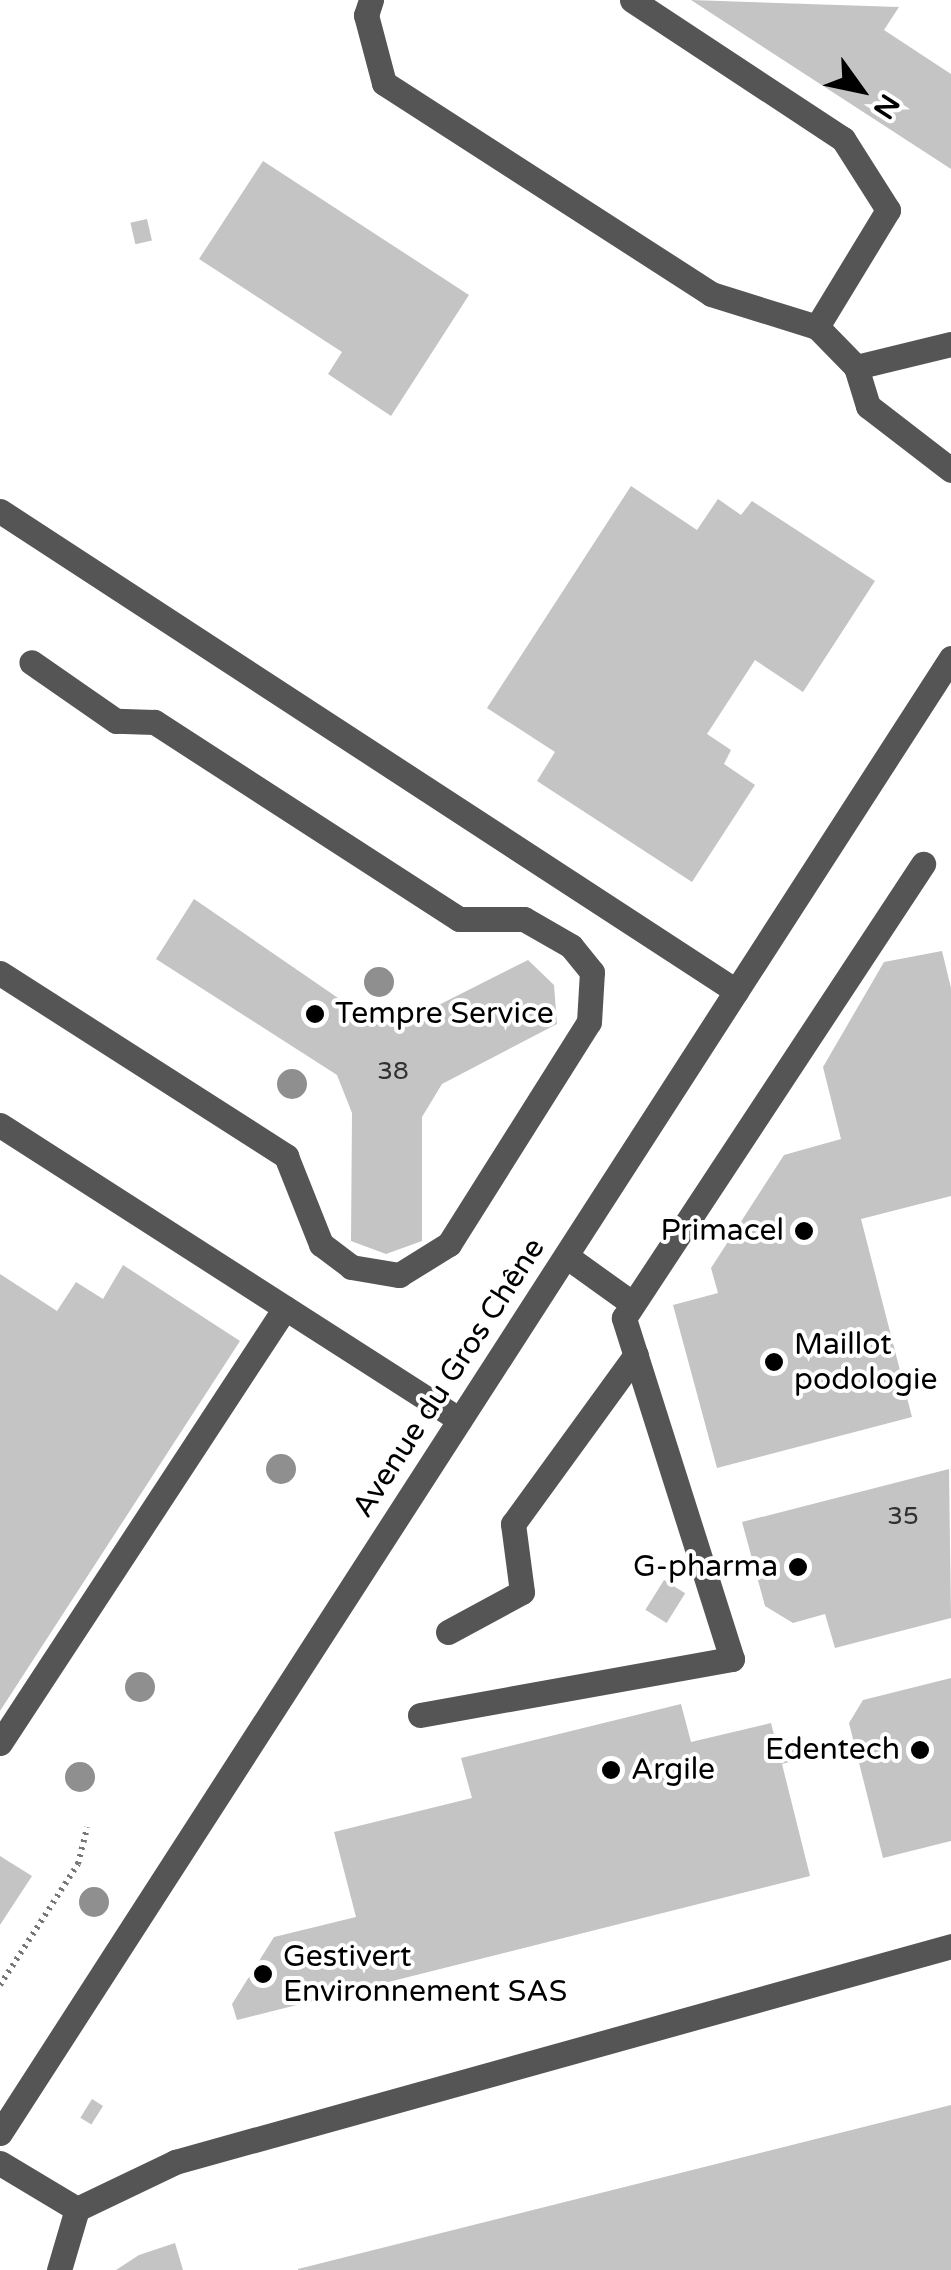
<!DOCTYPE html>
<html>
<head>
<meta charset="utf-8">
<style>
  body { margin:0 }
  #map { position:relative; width:951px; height:2270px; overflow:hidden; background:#fff; font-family:"Varela Round",sans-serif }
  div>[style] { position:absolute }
  .building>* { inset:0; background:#c4c4c4; transform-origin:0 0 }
  .path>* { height:6px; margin-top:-3px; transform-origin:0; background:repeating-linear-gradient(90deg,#777 0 2.5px,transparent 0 7.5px) }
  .minor>* { height:25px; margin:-12.5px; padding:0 12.5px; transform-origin:12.5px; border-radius:12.5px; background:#555 }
  .trees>* { width:30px; height:30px; margin:-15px; border-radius:50%; background:#8f8f8f }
  .dots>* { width:28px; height:28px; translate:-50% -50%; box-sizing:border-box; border:5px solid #fff; border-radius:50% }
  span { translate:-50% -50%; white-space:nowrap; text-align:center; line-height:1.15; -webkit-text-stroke:8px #fff; paint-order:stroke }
  .number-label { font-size:25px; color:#313131 }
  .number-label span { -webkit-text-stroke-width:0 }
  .poi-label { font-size:30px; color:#000 }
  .left { translate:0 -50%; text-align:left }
  .right { translate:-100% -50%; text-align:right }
  .street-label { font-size:30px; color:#000 }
  .north { position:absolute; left:811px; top:40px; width:100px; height:100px; -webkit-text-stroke:8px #fff; paint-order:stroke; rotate:123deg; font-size:28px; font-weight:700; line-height:40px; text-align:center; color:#000 }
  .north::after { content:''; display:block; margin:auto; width:35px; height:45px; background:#000; clip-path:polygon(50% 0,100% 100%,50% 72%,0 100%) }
</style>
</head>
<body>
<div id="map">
  <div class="building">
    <div style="clip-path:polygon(691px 0,899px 7px,884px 30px,951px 74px,951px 169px)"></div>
    <div style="clip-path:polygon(263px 161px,469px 295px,391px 416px,328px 374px,342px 352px,199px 259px)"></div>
    <div style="left:147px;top:219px;width:22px;height:17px;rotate:77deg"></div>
    <div style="clip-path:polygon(631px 486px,697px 530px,718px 499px,741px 515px,752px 501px,875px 581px,803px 692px,755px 660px,707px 734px,731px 750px,724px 764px,755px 785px,692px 882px,537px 781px,555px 752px,487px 708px)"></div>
    <div style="clip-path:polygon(194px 899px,373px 1022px,411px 1019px,528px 960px,554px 985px,557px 1024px,442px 1084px,422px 1117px,422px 1241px,386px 1254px,351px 1241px,352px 1113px,337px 1075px,156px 959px)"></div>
    <div style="clip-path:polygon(942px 951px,951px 988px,951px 1196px,861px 1219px,912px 1417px,717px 1468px,673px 1305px,718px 1293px,711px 1268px,784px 1155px,841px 1139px,823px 1067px,884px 962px)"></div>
    <div style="clip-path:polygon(123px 1265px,240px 1341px,0 1711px,0 1274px,57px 1311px,76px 1282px,103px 1299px)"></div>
    <div style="clip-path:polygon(949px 1469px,951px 1618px,835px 1648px,825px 1614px,793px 1623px,765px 1606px,742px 1522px)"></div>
    <div style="left:664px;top:1580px;width:25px;height:35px;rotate:32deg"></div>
    <div style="clip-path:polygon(951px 1678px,951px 1841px,883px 1858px,849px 1723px,863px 1700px)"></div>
    <div style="clip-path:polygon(681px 1704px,691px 1742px,771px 1723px,778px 1750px,812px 1742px,815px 1755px,782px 1764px,810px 1876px,237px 2020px,232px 2004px,274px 1937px,356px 1917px,334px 1832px,472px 1798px,461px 1758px)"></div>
    <div style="clip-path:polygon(0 1856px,32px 1876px,0 1925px)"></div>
    <div style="left:92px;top:2099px;width:13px;height:22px;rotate:32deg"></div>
    <div style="clip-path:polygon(951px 2105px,951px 2270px,298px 2270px,298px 2269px)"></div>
    <div style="clip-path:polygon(175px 2243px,183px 2270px,116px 2270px,139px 2255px)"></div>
  </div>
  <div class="path">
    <div style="left:0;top:1985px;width:144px;rotate:-57.2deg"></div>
    <div style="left:78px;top:1864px;width:38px;rotate:-76deg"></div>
  </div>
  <div class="minor">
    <div style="left:371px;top:0;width:16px;rotate:108deg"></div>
    <div style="left:366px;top:15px;width:70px;rotate:75.2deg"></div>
    <div style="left:384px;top:83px;width:389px;rotate:32.8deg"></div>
    <div style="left:711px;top:294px;width:111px;rotate:17.3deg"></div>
    <div style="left:817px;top:327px;width:56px;rotate:45.7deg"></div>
    <div style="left:632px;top:0;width:253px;rotate:33.4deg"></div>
    <div style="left:843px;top:139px;width:84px;rotate:57.6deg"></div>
    <div style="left:888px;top:210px;width:137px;rotate:121.3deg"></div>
    <div style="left:951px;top:344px;width:98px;rotate:166.4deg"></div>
    <div style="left:856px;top:367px;width:41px;rotate:72.9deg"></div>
    <div style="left:868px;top:406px;width:105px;rotate:37.6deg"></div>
    <div style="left:0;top:511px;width:879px;rotate:33.11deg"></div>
    <div style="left:0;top:973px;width:340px;rotate:32.6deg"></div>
    <div style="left:286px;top:1156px;width:95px;rotate:68.3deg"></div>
    <div style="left:321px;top:1244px;width:38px;rotate:37deg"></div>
    <div style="left:351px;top:1267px;width:49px;rotate:9.5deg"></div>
    <div style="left:399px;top:1275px;width:59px;rotate:-31.8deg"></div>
    <div style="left:449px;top:1244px;width:262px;rotate:-57.8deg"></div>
    <div style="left:589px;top:1022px;width:50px;rotate:-86.6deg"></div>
    <div style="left:592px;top:972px;width:33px;rotate:-129deg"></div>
    <div style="left:571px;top:946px;width:54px;rotate:-150.1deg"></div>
    <div style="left:524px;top:919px;width:65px;rotate:180deg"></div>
    <div style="left:459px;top:919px;width:363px;rotate:-147.1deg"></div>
    <div style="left:154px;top:722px;width:38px;rotate:-178deg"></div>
    <div style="left:116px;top:721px;width:103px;rotate:-145.2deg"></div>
    <div style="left:0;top:1125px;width:546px;rotate:32.67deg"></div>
    <div style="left:566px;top:1256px;width:82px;rotate:35.6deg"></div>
    <div style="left:448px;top:1632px;width:84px;rotate:-28.4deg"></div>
    <div style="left:522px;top:1592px;width:69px;rotate:-97.5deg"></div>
    <div style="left:513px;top:1524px;width:209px;rotate:-54deg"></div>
    <div style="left:420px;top:1715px;width:317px;rotate:-10.2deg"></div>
    <div style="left:732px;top:1659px;width:358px;rotate:-107.6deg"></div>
    <div style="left:624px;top:1318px;width:544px;rotate:-56.63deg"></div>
    <div style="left:0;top:1743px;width:520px;rotate:-56.77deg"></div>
    <div style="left:0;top:2133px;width:1755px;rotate:-57.19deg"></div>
    <div style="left:0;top:2163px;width:90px;rotate:30.9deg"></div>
    <div style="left:59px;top:2270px;width:64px;rotate:-73.6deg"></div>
    <div style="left:77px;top:2209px;width:109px;rotate:-25.6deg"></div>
    <div style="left:175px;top:2162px;width:806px;rotate:-15.55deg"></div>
  </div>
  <div class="trees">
    <div style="left:379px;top:982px"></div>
    <div style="left:292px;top:1084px"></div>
    <div style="left:281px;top:1469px"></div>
    <div style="left:140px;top:1687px"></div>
    <div style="left:80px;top:1777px"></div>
    <div style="left:94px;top:1902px"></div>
  </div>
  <div class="dots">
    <div style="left:315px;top:1014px;background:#000"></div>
    <div style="left:804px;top:1231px;background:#000"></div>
    <div style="left:774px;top:1362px;background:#000"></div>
    <div style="left:798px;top:1567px;background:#000"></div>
    <div style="left:920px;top:1750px;background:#000"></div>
    <div style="left:611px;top:1770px;background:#000"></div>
    <div style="left:263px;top:1974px;background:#000"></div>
  </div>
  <div class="number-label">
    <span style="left:393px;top:1071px">38</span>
    <span style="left:903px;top:1516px">35</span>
  </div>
  <div class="poi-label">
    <span class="left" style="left:335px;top:1014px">Tempre Service</span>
    <span class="right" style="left:784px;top:1231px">Primacel</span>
    <span class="left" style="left:794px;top:1362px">Maillot<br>podologie</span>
    <span class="right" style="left:778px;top:1567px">G-pharma</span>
    <span class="right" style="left:900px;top:1750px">Edentech</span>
    <span class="left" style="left:631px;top:1770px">Argile</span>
    <span class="left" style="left:283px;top:1974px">Gestivert<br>Environnement SAS</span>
  </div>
  <div class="street-label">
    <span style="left:449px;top:1378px;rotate:-57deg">Avenue du Gros Chêne</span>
  </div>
  <div class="north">N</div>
</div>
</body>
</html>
